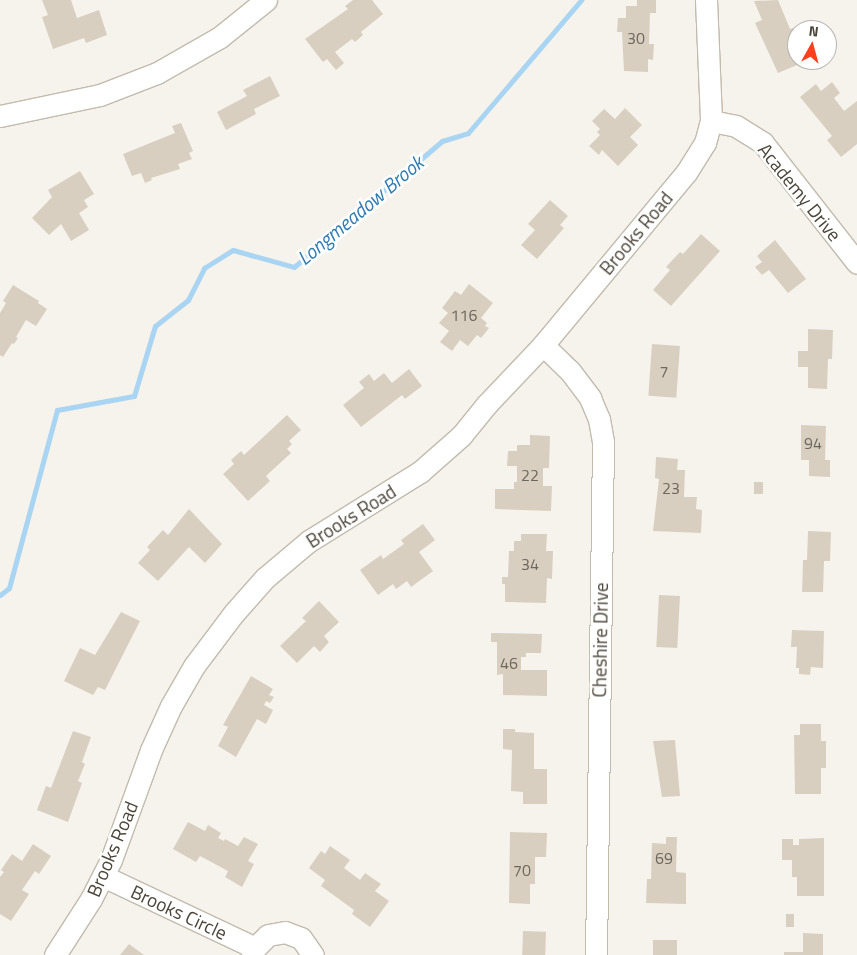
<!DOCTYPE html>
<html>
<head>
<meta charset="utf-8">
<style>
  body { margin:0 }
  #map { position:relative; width:857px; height:955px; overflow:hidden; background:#f6f3ec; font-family:"Titillium Web",sans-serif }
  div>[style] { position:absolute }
  .stream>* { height:5px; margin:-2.5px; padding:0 2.5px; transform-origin:2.5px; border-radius:2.5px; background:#a9d4f2 }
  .building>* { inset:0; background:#d8cfc1; transform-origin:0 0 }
  .roads { filter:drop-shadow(1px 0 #c2bbae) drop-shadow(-1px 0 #c2bbae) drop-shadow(0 1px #c2bbae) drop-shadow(0 -1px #c2bbae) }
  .minor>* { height:21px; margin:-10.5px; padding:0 10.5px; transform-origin:10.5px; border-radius:10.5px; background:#fff }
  span { translate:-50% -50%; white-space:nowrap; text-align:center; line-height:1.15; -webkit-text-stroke:5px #fff; paint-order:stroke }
  .number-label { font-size:16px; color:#6e675b }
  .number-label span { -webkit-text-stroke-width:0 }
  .street-label { font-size:19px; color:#4b4439 }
  .water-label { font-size:20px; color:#2e7ab2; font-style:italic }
  .north { position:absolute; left:787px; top:20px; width:50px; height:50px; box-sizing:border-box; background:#fff; border:1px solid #b7b4b0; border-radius:50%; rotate:7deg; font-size:14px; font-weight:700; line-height:20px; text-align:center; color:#4b4439 }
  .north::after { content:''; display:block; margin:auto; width:18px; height:22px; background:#fc3f1d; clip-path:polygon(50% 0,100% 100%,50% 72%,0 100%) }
</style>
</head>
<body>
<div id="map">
  <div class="stream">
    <div style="left:0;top:595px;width:11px;rotate:-38deg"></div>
    <div style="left:9px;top:588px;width:184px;rotate:-74.9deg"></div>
    <div style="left:57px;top:410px;width:78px;rotate:-10.3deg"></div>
    <div style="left:134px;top:396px;width:73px;rotate:-73.3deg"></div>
    <div style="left:155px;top:326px;width:42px;rotate:-38.2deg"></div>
    <div style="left:188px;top:300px;width:36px;rotate:-63deg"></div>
    <div style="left:204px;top:268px;width:34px;rotate:-32deg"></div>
    <div style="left:233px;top:250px;width:63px;rotate:15.6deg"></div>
    <div style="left:294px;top:267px;width:194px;rotate:-40.4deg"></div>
    <div style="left:442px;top:141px;width:27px;rotate:-17deg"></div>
    <div style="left:468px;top:133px;width:175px;rotate:-49.6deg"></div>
  </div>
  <div class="building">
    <div style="clip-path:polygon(42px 0,71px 0,77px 18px,99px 10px,107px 35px,86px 43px,84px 38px,53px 49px,42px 17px,48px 15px)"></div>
    <div style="clip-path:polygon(353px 0,372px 0,383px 14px,361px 32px,363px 35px,355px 42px,352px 39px,335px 52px,344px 63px,336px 70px,327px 59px,323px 62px,305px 39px,348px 9px,345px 6px)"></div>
    <div style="clip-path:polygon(637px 0,656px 0,656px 13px,650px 13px,649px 44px,654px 44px,653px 60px,648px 59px,648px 72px,624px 71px,622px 32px,617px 32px,618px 18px,626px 18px,626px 6px,637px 6px)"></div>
    <div style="clip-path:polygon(778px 0,790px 29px,793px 28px,797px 38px,797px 60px,809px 60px,778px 73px,755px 23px,762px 20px,754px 1px)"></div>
    <div style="clip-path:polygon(270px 76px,280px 96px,254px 109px,256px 114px,226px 130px,217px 112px,247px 96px,243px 90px)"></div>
    <div style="clip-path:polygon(832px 82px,840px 93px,834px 98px,844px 111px,857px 101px,857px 144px,841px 157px,827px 140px,832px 136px,800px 97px,816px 84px,821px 91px)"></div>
    <div style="clip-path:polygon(625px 108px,642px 125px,630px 137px,638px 145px,618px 166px,602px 150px,599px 155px,589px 146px,600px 135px,597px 132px,600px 129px,592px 121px,604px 109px,615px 119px)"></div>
    <div style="clip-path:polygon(181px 123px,193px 151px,189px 153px,192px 159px,178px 164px,180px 169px,151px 178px,152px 180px,145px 183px,141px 173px,132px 176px,123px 154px,175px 133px,172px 126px)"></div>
    <div style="clip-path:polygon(80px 171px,94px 194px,84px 200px,88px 207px,79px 213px,89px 230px,71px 241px,61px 224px,49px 235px,32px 218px,52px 197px,48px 190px)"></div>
    <div style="clip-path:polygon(550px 200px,568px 216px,560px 225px,564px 228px,537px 259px,521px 245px,535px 230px,528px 224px)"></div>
    <div style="clip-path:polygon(701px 234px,720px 251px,671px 306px,653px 290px,670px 270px,666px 267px,680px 252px,683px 254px)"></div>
    <div style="clip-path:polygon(775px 240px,806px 279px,788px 293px,769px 270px,762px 275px,755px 267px,762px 262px,757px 256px)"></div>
    <div style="clip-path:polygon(469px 284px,493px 303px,481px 318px,487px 323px,485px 326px,489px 328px,481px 338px,477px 335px,468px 346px,460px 340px,452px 351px,440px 342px,449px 331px,439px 323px,448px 313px,442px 308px,455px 291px,461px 295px)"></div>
    <div style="clip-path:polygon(13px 285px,39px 301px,38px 303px,47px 309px,36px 326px,26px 320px,16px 337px,18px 338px,14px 344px,12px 343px,3px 357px,0 355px,0 313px,6px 303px,3px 301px)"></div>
    <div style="clip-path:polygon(808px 329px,833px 330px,832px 359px,828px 359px,827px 389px,808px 388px,808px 367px,798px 367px,798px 351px,808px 351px)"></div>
    <div style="left:652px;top:344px;width:28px;height:52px;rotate:4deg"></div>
    <div style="clip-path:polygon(409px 369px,422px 386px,405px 399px,402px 395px,361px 427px,343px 405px,364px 388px,359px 382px,369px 374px,374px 381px,384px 373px,392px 383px)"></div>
    <div style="clip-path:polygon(287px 415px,301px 430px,289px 441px,292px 444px,287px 449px,291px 453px,266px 476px,270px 481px,248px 501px,223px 474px,234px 464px,231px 460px,241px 451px,244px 455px)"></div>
    <div style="clip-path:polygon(801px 425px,826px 426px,825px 460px,830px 460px,830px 477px,809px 476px,809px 460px,801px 460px)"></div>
    <div style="clip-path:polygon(530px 435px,550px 436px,549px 468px,543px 468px,543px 486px,552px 486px,551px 511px,495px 509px,495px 489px,514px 489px,514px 482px,517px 482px,517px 466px,507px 466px,508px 451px,517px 451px,517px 445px,530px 445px)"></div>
    <div style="clip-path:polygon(656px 457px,678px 459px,677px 470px,685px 470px,684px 497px,697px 497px,696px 509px,702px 510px,701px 533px,653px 531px,659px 479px,655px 478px)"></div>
    <div style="left:754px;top:482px;width:9px;height:12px"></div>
    <div style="clip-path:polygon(189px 509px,222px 544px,205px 563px,189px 547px,158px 581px,138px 563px,150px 550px,147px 547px,163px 530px,168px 535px)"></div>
    <div style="clip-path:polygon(423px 524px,435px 540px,419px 552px,433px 571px,411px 587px,407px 581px,396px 589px,393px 584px,378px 595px,360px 570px,381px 555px,383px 559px,404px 544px,401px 540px)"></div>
    <div style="clip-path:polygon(808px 531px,831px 532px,830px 561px,824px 561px,823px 592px,802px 592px,803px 560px,807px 560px)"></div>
    <div style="clip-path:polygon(521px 534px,547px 534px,546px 551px,553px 551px,552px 579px,547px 578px,546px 603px,505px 602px,505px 584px,502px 584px,502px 577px,508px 577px,509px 551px,514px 551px,514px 541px,521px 541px)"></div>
    <div style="left:659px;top:595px;width:21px;height:52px;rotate:3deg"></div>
    <div style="clip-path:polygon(319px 601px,339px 622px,324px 636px,329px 642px,320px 652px,314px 646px,297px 663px,280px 646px,306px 621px,302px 618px)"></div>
    <div style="clip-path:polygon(121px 612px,140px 621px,105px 690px,98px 687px,93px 695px,64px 681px,80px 648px,95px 655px)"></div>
    <div style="clip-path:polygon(792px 630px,824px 631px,823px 668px,811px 667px,810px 675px,799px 674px,799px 668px,796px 668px,797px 647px,791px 647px)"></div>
    <div style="clip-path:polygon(491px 633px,542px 634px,541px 653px,526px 653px,526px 657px,521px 657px,521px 670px,547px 670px,547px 696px,503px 695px,503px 674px,497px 675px,497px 642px,491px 642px)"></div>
    <div style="clip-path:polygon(251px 676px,273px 689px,269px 695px,274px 697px,270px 703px,266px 701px,264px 705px,273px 710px,266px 724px,257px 719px,236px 757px,218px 746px,228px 727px,223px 725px)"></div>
    <div style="clip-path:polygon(800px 724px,821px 724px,821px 741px,826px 741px,826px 768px,821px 768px,821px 794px,795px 794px,794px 735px,800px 735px)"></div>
    <div style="clip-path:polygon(503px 729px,515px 729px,515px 732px,534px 733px,534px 769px,547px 769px,547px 804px,523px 804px,523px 792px,511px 791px,512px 750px,503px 749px)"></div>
    <div style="clip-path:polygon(73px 731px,91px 737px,82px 762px,85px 764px,78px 781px,82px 783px,68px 822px,37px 810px,46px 786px,51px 788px)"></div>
    <div style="clip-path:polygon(675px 740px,680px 796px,662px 797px,653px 741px)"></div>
    <div style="clip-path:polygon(188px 822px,205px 831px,208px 825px,221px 833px,218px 838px,224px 841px,225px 839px,238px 846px,244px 837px,258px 844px,248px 861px,254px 864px,242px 887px,225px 877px,228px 871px,200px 856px,196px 862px,173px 849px)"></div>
    <div style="clip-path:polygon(510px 832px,547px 833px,546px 857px,535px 857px,535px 884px,530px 884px,530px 904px,509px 903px)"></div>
    <div style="clip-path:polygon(666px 837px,677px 837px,676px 872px,686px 873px,686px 904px,646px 903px,647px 879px,651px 879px,652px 843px,666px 844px)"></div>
    <div style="clip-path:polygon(824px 838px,824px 896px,797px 896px,797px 877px,792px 877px,792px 860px,782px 860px,782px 839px,793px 839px,793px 845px,799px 845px,799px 839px)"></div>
    <div style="clip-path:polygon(33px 844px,51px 856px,39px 874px,35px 871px,22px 890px,29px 894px,11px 921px,0 914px,0 877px,4px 872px,1px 870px,12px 854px,22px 861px)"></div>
    <div style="clip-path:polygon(330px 846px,350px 860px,344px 868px,360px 880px,365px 873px,381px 884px,375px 891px,389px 901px,370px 927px,352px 914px,354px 910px,321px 886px,325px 880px,309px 868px,321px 851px,325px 854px)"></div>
    <div style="left:786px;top:914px;width:8px;height:13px"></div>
    <div style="left:523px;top:931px;width:23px;height:24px;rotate:2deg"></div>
    <div style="clip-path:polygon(803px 933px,823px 934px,823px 955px,784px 955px,784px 952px,803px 952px)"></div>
    <div style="left:653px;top:940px;width:24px;height:15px"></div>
    <div style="clip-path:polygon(129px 944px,144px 955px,120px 955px)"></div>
  </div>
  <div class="roads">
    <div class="minor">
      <div style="left:706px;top:0;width:121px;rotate:87.6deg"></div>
      <div style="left:711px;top:121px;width:25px;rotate:11deg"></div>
      <div style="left:736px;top:126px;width:32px;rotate:32deg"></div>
      <div style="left:763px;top:143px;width:152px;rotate:51.9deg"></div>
      <div style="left:0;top:116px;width:102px;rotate:-11.9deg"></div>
      <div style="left:100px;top:95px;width:61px;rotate:-21.1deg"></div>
      <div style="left:157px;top:73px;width:73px;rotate:-29.7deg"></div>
      <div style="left:220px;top:37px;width:59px;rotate:-38.8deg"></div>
      <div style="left:543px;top:345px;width:37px;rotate:44deg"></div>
      <div style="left:570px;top:371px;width:34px;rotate:53deg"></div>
      <div style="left:590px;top:398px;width:23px;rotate:67deg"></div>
      <div style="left:599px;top:419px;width:23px;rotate:80deg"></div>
      <div style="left:603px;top:442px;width:513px;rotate:90.78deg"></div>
      <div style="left:103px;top:876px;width:168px;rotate:25.3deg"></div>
      <div style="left:55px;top:955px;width:67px;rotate:-57.3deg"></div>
      <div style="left:91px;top:899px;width:44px;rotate:-62.9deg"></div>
      <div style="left:111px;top:860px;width:117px;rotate:-70deg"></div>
      <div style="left:151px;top:750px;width:48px;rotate:-65.6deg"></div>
      <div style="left:171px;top:706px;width:46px;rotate:-60.1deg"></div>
      <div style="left:194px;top:666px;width:66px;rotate:-53deg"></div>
      <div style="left:234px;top:613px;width:47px;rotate:-48.5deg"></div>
      <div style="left:265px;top:578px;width:57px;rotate:-40.1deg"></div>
      <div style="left:309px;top:541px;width:131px;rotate:-31.9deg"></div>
      <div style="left:420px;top:472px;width:55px;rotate:-41.3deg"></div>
      <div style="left:461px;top:436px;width:41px;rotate:-50.9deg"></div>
      <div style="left:487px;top:404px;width:81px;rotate:-46.5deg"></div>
      <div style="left:543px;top:345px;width:224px;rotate:-50.3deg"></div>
      <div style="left:686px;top:173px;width:36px;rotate:-58deg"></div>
      <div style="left:705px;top:143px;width:23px;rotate:-75deg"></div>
      <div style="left:252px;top:955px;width:8px;rotate:-67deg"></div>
      <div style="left:255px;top:948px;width:18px;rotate:-45deg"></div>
      <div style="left:268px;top:935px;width:17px;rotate:-10deg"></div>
      <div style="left:285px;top:932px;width:17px;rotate:21deg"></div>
      <div style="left:301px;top:938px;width:21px;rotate:55deg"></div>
    </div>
  </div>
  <div class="number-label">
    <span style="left:636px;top:38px">30</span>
    <span style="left:464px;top:315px">116</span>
    <span style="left:664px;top:371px">7</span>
    <span style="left:813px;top:443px">94</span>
    <span style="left:530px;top:475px">22</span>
    <span style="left:671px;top:488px">23</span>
    <span style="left:530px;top:564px">34</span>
    <span style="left:509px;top:663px">46</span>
    <span style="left:664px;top:858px">69</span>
    <span style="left:522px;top:870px">70</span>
  </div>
  <div class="street-label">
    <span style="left:800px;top:192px;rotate:51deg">Academy Drive</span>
    <span style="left:636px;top:233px;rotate:-50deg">Brooks Road</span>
    <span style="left:351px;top:516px;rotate:-32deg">Brooks Road</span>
    <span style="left:600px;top:640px;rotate:-89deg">Cheshire Drive</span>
    <span style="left:112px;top:849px;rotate:-67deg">Brooks Road</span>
    <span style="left:179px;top:912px;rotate:25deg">Brooks Circle</span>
  </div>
  <div class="water-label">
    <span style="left:360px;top:210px;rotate:-40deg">Longmeadow Brook</span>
  </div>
  <div class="north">N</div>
</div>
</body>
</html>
